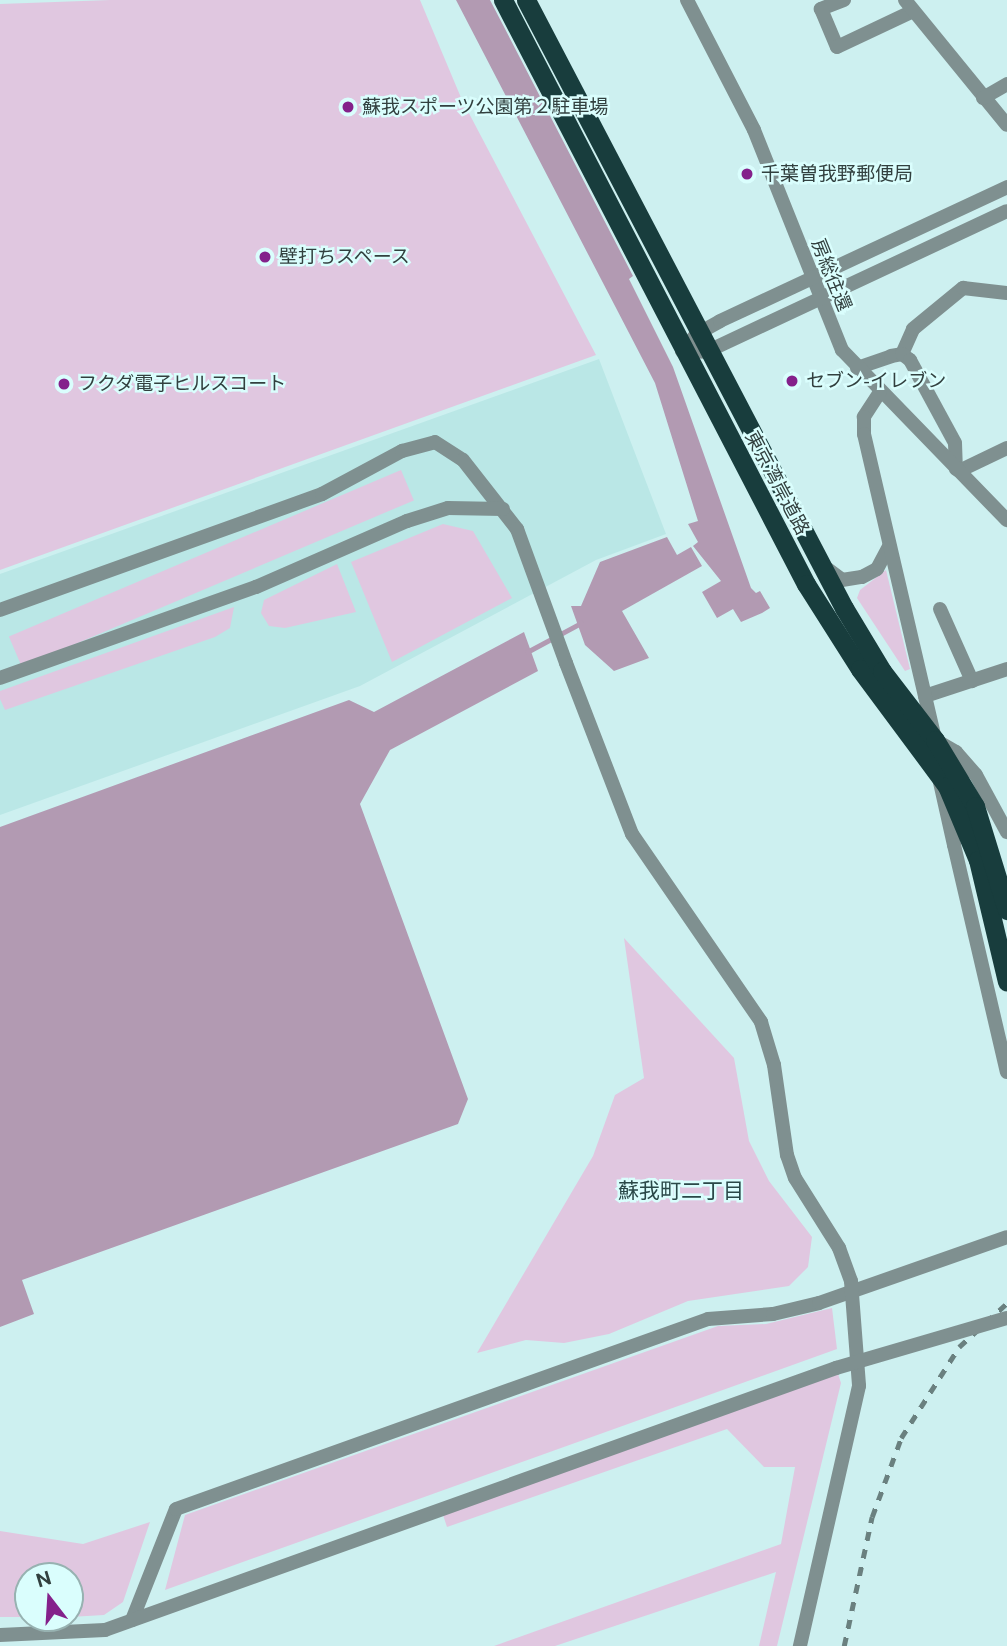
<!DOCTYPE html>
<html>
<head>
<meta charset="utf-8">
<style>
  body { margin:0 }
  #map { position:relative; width:1007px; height:1646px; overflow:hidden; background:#cdf0f0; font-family:"Public Sans","Noto Sans JP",sans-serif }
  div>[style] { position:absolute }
  .built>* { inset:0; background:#bae7e6 }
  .green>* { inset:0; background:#e0c7e0; transform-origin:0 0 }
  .water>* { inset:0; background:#b29ab2 }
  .stream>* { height:4.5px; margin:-2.25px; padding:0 2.25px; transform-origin:2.25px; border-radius:2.25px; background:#b29ab2 }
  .minor>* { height:14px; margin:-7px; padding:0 7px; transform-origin:7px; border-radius:7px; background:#7f9090 }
  .tertiary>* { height:14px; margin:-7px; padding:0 7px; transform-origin:7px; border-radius:7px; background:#7f9090 }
  .trunk>* { height:19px; margin:-9.5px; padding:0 9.5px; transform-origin:9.5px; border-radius:9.5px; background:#183d3d }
  .rail>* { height:4.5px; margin-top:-2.25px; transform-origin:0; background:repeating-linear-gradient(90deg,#6a807f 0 9px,transparent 0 18px) }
  .tertiary-bridge>* { height:14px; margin:-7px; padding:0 7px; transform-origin:7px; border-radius:7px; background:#7f9090 }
  .dots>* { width:19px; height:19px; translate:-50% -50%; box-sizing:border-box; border:4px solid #dafefd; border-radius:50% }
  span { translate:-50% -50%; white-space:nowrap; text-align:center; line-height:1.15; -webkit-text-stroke:5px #dafefd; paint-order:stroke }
  .poi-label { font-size:19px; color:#32403f }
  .left { translate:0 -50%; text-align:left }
  .street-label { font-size:19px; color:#32403f }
  .neighbourhood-label { font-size:21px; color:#2a4848 }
  .north { position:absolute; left:14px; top:1562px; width:70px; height:70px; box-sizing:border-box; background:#dafefd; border:2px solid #97b2b1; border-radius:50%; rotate:343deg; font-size:19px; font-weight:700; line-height:28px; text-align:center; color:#32403f }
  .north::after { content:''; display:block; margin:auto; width:24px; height:32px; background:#84218b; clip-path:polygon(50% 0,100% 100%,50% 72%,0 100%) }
</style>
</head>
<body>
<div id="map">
  <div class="built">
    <div style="clip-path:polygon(599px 359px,666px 534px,596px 560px,360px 686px,0 815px,0 574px)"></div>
  </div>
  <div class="green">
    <div style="clip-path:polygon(110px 0,420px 0,462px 100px,596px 355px,0 570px,0 4px)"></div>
    <div style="left:401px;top:470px;width:33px;height:426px;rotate:67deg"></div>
    <div style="clip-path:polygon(443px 524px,473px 531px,512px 598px,392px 662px,351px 562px)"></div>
    <div style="clip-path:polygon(337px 564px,356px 612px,285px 628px,269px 626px,261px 613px,264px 600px)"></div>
    <div style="clip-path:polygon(886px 570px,910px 669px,905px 671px,857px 598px,860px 590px)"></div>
    <div style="clip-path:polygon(234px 607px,230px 628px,215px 637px,5px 710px,0 699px,0 691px)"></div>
    <div style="clip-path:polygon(624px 938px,734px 1058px,749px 1141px,769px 1181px,812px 1237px,808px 1267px,789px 1286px,688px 1301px,609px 1334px,564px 1343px,526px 1340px,477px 1353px,593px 1156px,615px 1095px,644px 1078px)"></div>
    <div style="clip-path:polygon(832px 1308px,837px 1349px,165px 1590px,185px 1515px,718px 1326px,766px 1324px)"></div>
    <div style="clip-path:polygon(838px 1374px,841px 1383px,777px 1646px,759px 1646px,776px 1572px,555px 1646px,494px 1646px,781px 1544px,795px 1467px,764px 1467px,727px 1429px,447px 1527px,443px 1515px)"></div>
    <div style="clip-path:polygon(150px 1522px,123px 1602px,104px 1615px,70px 1617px,70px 1576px,28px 1576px,28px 1617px,0 1617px,0 1531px,83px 1544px)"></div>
  </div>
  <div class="water">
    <div style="clip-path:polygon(456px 0,490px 0,633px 276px,629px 279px,673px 367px,751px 588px,756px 593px,760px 591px,770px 608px,762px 613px,741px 622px,733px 609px,717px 618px,702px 592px,721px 581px,693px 546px,698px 542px,688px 524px,698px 521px,655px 383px)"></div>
    <div style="clip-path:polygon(667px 537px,677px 555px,691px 547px,702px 566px,622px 611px,649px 658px,614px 671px,585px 645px,571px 606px,581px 606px,600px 562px)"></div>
    <div style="clip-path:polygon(524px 632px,538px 671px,390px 750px,360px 804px,468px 1099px,458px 1124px,22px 1280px,34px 1314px,0 1327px,0 827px,349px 700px,374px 712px)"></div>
  </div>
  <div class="stream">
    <div style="left:527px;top:652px;width:61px;rotate:-28.2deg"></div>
  </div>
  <div class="minor">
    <div style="left:844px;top:0;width:25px;rotate:159deg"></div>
    <div style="left:821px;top:9px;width:41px;rotate:67.2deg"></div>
    <div style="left:837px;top:47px;width:84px;rotate:-25.3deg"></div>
    <div style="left:905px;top:0;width:161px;rotate:50.8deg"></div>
    <div style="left:983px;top:98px;width:28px;rotate:-30deg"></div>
    <div style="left:902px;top:354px;width:27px;rotate:-66deg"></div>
    <div style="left:913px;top:329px;width:65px;rotate:-39.4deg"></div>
    <div style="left:963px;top:288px;width:44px;rotate:6.5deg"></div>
    <div style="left:857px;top:368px;width:36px;rotate:-19deg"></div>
    <div style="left:891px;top:356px;width:11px;rotate:-10deg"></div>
    <div style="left:902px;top:354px;width:10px;rotate:37deg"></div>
    <div style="left:910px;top:360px;width:94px;rotate:61.5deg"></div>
    <div style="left:955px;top:443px;width:26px;rotate:88deg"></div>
    <div style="left:959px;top:471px;width:53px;rotate:-25.6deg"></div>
    <div style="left:825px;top:567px;width:21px;rotate:37deg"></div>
    <div style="left:842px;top:580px;width:20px;rotate:-9deg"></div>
    <div style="left:862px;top:577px;width:17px;rotate:-28deg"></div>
    <div style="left:877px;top:569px;width:26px;rotate:-62deg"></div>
    <div style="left:940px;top:609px;width:79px;rotate:66deg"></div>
    <div style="left:0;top:610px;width:342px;rotate:-19.8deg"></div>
    <div style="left:322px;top:494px;width:91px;rotate:-28.3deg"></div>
    <div style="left:402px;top:451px;width:34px;rotate:-15deg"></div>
    <div style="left:435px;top:442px;width:33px;rotate:33deg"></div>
    <div style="left:463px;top:460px;width:88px;rotate:52deg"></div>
    <div style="left:517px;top:529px;width:143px;rotate:69.9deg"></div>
    <div style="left:0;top:678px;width:272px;rotate:-19.6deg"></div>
    <div style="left:256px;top:587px;width:165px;rotate:-23.6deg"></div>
    <div style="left:407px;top:521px;width:43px;rotate:-17.6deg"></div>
    <div style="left:448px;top:508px;width:55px;rotate:1deg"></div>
    <div style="left:925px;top:696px;width:86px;rotate:-18.2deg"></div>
    <div style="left:937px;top:741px;width:22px;rotate:30deg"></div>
    <div style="left:956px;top:752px;width:30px;rotate:49deg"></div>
    <div style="left:976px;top:775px;width:65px;rotate:61.5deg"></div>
    <div style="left:939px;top:778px;width:69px;rotate:77.4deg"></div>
    <div style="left:132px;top:1620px;width:119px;rotate:-68.4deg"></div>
    <div style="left:176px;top:1509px;width:565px;rotate:-19.65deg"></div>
    <div style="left:708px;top:1319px;width:65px;rotate:-4.4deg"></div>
    <div style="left:773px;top:1314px;width:47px;rotate:-13.4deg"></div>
    <div style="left:819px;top:1303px;width:199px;rotate:-19.3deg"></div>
    <div style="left:0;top:1635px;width:105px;rotate:-2.7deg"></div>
  </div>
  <div class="tertiary">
    <div style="left:687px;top:0;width:146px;rotate:62.7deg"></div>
    <div style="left:754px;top:130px;width:237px;rotate:68.2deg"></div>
    <div style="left:842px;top:350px;width:237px;rotate:45.9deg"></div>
    <div style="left:682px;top:351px;width:23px;rotate:-49deg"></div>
    <div style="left:697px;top:334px;width:26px;rotate:-29deg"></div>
    <div style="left:720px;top:321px;width:317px;rotate:-25deg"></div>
    <div style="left:682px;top:351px;width:24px;rotate:2deg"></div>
    <div style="left:706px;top:352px;width:332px;rotate:-25.1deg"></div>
    <div style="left:880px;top:392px;width:30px;rotate:123deg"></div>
    <div style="left:864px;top:417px;width:17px;rotate:90deg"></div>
    <div style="left:864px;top:434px;width:309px;rotate:76.9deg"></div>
    <div style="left:566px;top:663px;width:183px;rotate:68.9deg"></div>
    <div style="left:632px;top:834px;width:228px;rotate:55.5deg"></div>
    <div style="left:761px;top:1022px;width:45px;rotate:73.2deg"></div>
    <div style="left:774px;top:1065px;width:91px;rotate:81.8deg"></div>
    <div style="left:787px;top:1155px;width:24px;rotate:71deg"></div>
    <div style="left:795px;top:1178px;width:83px;rotate:57.8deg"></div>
    <div style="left:839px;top:1248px;width:35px;rotate:70deg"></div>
    <div style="left:851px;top:1281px;width:105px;rotate:85.6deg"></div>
    <div style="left:859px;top:1386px;width:267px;rotate:102.8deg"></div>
    <div style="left:954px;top:845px;width:233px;rotate:76.9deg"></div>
    <div style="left:105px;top:1630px;width:777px;rotate:-19.72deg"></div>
  </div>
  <div class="trunk">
    <div style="left:503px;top:0;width:658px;rotate:62.58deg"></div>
    <div style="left:806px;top:584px;width:101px;rotate:57.6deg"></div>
    <div style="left:860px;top:669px;width:146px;rotate:53.4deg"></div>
    <div style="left:947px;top:786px;width:80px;rotate:67.3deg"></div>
    <div style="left:978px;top:860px;width:125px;rotate:76.6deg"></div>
    <div style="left:526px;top:0;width:686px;rotate:62.39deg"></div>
    <div style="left:844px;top:608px;width:74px;rotate:58.9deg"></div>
    <div style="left:882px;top:671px;width:87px;rotate:52.5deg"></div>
    <div style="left:935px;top:740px;width:77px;rotate:58.8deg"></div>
    <div style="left:975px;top:806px;width:109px;rotate:72.9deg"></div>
  </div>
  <div class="rail">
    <div style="left:844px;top:1646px;width:132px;rotate:-77.8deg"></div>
    <div style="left:872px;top:1517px;width:84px;rotate:-69.8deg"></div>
    <div style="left:901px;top:1438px;width:108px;rotate:-57.5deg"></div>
    <div style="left:959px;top:1347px;width:65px;rotate:-42.5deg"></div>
  </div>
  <div class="tertiary-bridge">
    <div style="left:836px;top:1368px;width:178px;rotate:-16.3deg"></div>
  </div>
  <div class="dots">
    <div style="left:348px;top:107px;background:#84218b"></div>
    <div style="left:747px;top:174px;background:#84218b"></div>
    <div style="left:265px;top:257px;background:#84218b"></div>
    <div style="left:792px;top:381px;background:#84218b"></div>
    <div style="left:64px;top:384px;background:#84218b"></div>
  </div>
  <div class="poi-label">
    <span class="left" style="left:362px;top:107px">蘇我スポーツ公園第２駐車場</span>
    <span class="left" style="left:761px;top:174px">千葉曽我野郵便局</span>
    <span class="left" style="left:279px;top:257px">壁打ちスペース</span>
    <span class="left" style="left:806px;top:381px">セブン-イレブン</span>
    <span class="left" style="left:78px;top:384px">フクダ電子ヒルスコート</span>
  </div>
  <div class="street-label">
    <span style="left:831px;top:275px;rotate:68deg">房総往還</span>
    <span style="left:777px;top:483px;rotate:62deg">東京湾岸道路</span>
  </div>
  <div class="neighbourhood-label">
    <span style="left:681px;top:1191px">蘇我町二丁目</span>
  </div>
  <div class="north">N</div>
</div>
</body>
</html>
